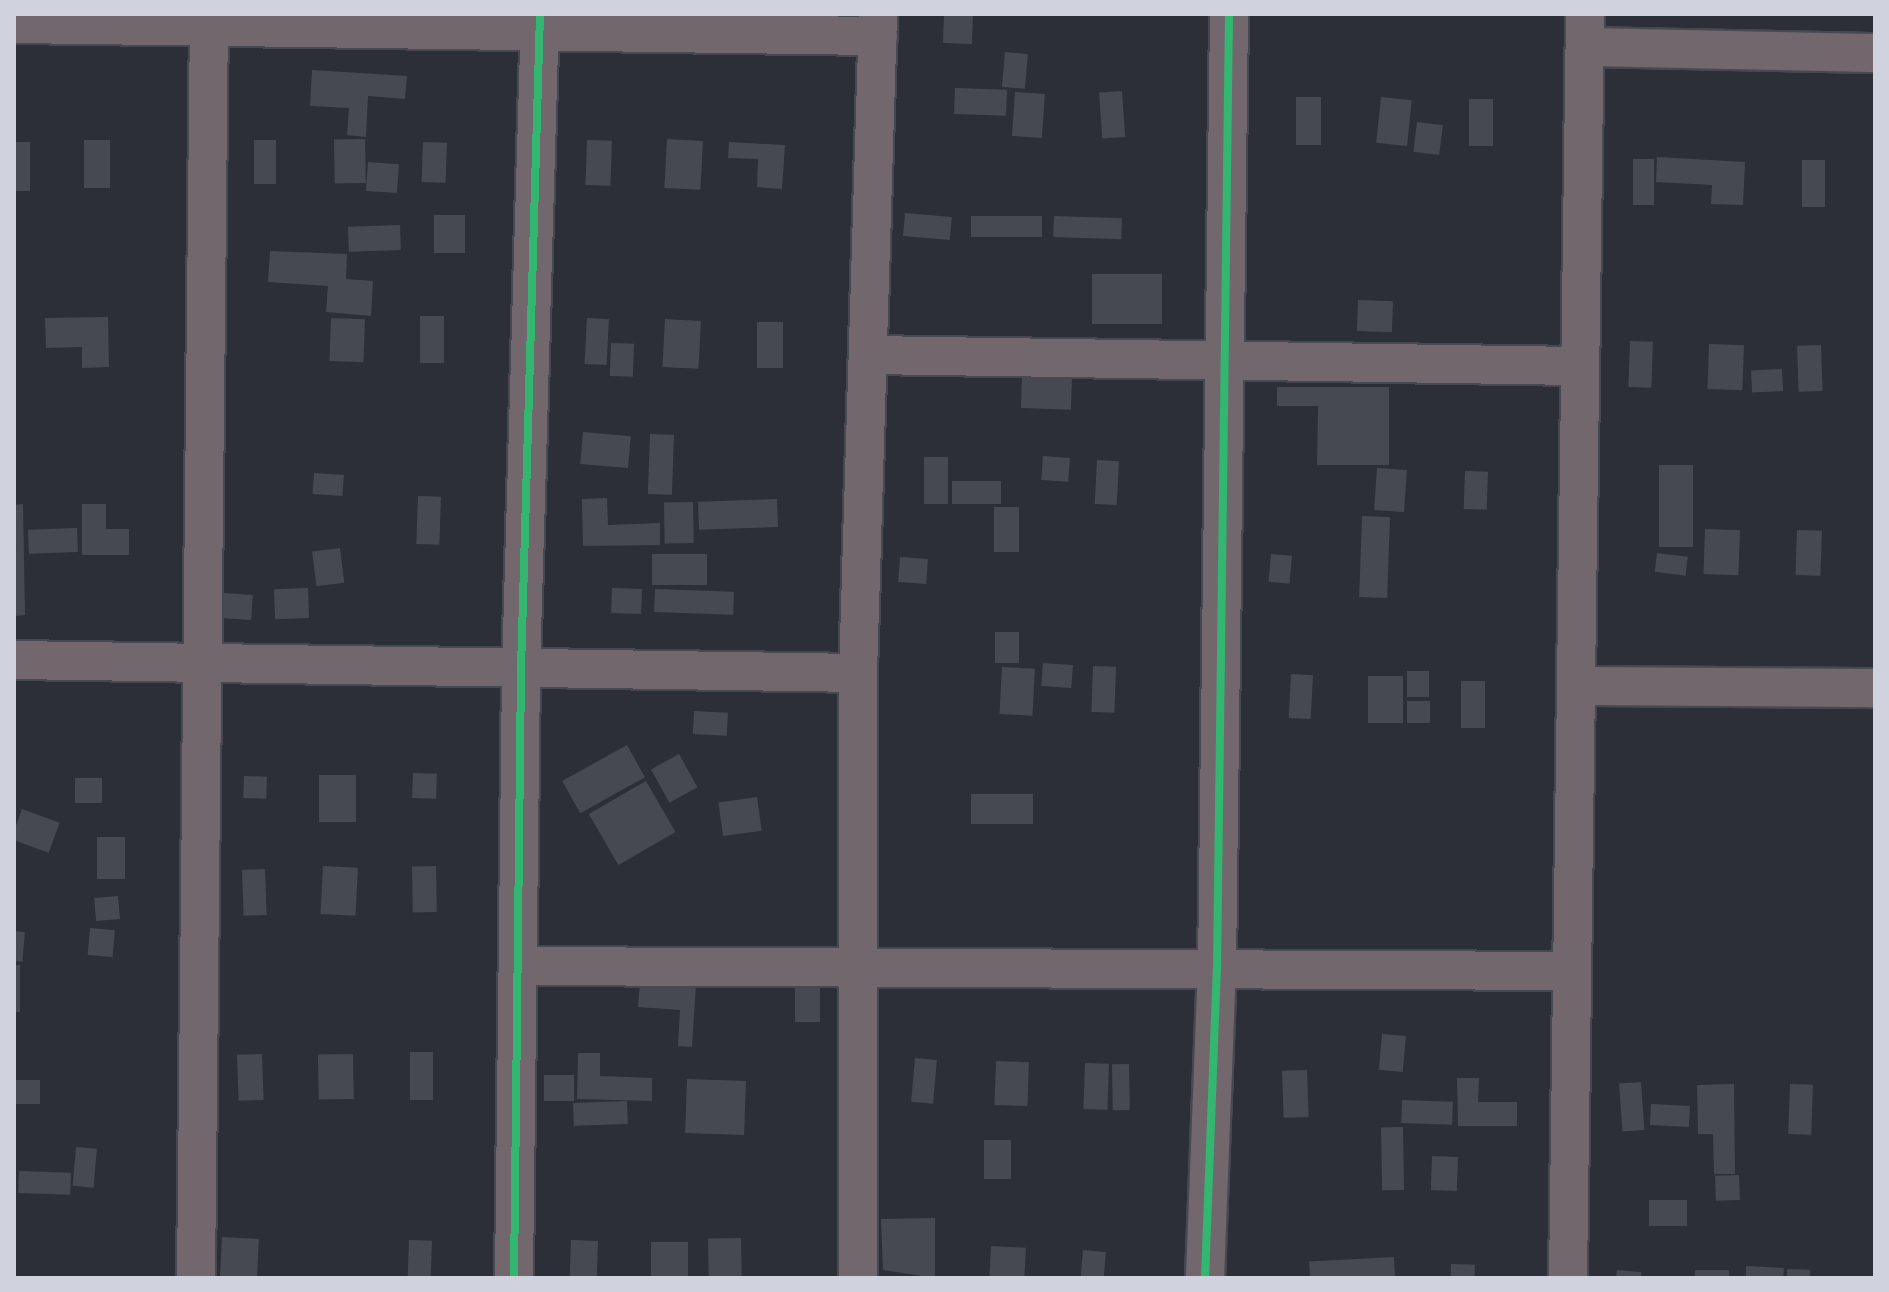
<!DOCTYPE html>
<html>
<head>
<meta charset="utf-8">
<style>
  body { margin:0 }
  #map { position:relative; width:1889px; height:1292px; overflow:hidden; background:#2c2e38; font-family:Overpass,sans-serif }
  div>[style] { position:absolute }
  .building>* { inset:0; background:#474952; transform-origin:0 0 }
  .roads { filter:drop-shadow(2px 0 #474952) drop-shadow(-2px 0 #474952) drop-shadow(0 2px #474952) drop-shadow(0 -2px #474952) }
  .street>* { height:38px; margin:-19px; padding:0 19px; transform-origin:19px; border-radius:19px; background:#72676c }
  .cycleway>* { height:8px; margin:-4px; padding:0 4px; transform-origin:4px; border-radius:4px; background:#33b770 }
  span { translate:-50% -50%; white-space:nowrap; text-align:center; line-height:1.15; -webkit-text-stroke:7px #1e2132; paint-order:stroke }
  .frame { position:absolute; inset:0; border:16px solid #d0d2de; pointer-events:none }
</style>
</head>
<body>
<div id="map">
  <div class="building">
    <div style="left:944px;top:14px;width:29px;height:29px;rotate:2deg"></div>
    <div style="left:1005px;top:52px;width:23px;height:35px;rotate:5deg"></div>
    <div style="clip-path:polygon(312px 70px,407px 76px,405px 99px,368px 96px,366px 137px,347px 135px,349px 108px,310px 106px)"></div>
    <div style="left:955px;top:88px;width:52px;height:26px;rotate:2deg"></div>
    <div style="left:1122px;top:91px;width:46px;height:23px;rotate:86deg"></div>
    <div style="left:1015px;top:92px;width:30px;height:44px;rotate:4deg"></div>
    <div style="left:1296px;top:97px;width:25px;height:48px"></div>
    <div style="left:1381px;top:97px;width:31px;height:46px;rotate:6deg"></div>
    <div style="left:1469px;top:99px;width:24px;height:47px"></div>
    <div style="left:1417px;top:122px;width:26px;height:30px;rotate:7deg"></div>
    <div style="left:365px;top:139px;width:44px;height:31px;rotate:89deg"></div>
    <div style="left:667px;top:139px;width:36px;height:49px;rotate:3deg"></div>
    <div style="left:84px;top:140px;width:26px;height:48px"></div>
    <div style="left:254px;top:140px;width:22px;height:44px"></div>
    <div style="left:587px;top:140px;width:25px;height:45px;rotate:2deg"></div>
    <div style="left:14px;top:142px;width:16px;height:49px"></div>
    <div style="left:423px;top:142px;width:24px;height:40px;rotate:2deg"></div>
    <div style="clip-path:polygon(729px 142px,785px 145px,782px 189px,757px 187px,758px 159px,728px 158px)"></div>
    <div style="clip-path:polygon(1657px 157px,1745px 162px,1743px 205px,1711px 204px,1712px 185px,1656px 182px)"></div>
    <div style="left:1633px;top:159px;width:21px;height:46px"></div>
    <div style="left:1802px;top:160px;width:23px;height:47px"></div>
    <div style="left:368px;top:162px;width:31px;height:29px;rotate:4deg"></div>
    <div style="left:905px;top:213px;width:47px;height:23px;rotate:5deg"></div>
    <div style="left:434px;top:215px;width:31px;height:38px"></div>
    <div style="left:1042px;top:216px;width:21px;height:71px;rotate:90deg"></div>
    <div style="left:1054px;top:216px;width:68px;height:21px;rotate:2deg"></div>
    <div style="left:400px;top:225px;width:25px;height:52px;rotate:88deg"></div>
    <div style="clip-path:polygon(270px 251px,347px 254px,346px 279px,373px 281px,371px 316px,326px 312px,328px 286px,268px 282px)"></div>
    <div style="left:1092px;top:274px;width:70px;height:50px"></div>
    <div style="left:1358px;top:300px;width:35px;height:31px;rotate:2deg"></div>
    <div style="left:420px;top:316px;width:24px;height:47px"></div>
    <div style="clip-path:polygon(108px 317px,109px 367px,82px 368px,82px 347px,46px 348px,45px 318px)"></div>
    <div style="left:331px;top:318px;width:34px;height:43px;rotate:2deg"></div>
    <div style="left:587px;top:318px;width:22px;height:46px;rotate:3deg"></div>
    <div style="left:665px;top:319px;width:36px;height:48px;rotate:3deg"></div>
    <div style="left:757px;top:322px;width:26px;height:46px"></div>
    <div style="left:1630px;top:341px;width:23px;height:46px;rotate:2deg"></div>
    <div style="left:611px;top:343px;width:23px;height:33px;rotate:2deg"></div>
    <div style="left:1709px;top:344px;width:35px;height:45px;rotate:2deg"></div>
    <div style="left:1821px;top:345px;width:46px;height:24px;rotate:88deg"></div>
    <div style="left:1782px;top:369px;width:22px;height:31px;rotate:87deg"></div>
    <div style="left:1022px;top:377px;width:50px;height:31px;rotate:2deg"></div>
    <div style="clip-path:polygon(1277px 387px,1389px 387px,1389px 465px,1317px 465px,1318px 406px,1277px 406px)"></div>
    <div style="left:583px;top:432px;width:48px;height:32px;rotate:5deg"></div>
    <div style="left:650px;top:434px;width:24px;height:60px;rotate:2deg"></div>
    <div style="left:1043px;top:456px;width:27px;height:24px;rotate:4deg"></div>
    <div style="left:924px;top:457px;width:24px;height:47px"></div>
    <div style="left:1097px;top:460px;width:22px;height:44px;rotate:3deg"></div>
    <div style="left:1659px;top:465px;width:34px;height:82px"></div>
    <div style="left:1377px;top:468px;width:30px;height:42px;rotate:4deg"></div>
    <div style="left:1465px;top:471px;width:23px;height:38px;rotate:2deg"></div>
    <div style="left:314px;top:473px;width:30px;height:21px;rotate:4deg"></div>
    <div style="left:952px;top:481px;width:49px;height:23px"></div>
    <div style="left:418px;top:496px;width:23px;height:48px;rotate:2deg"></div>
    <div style="clip-path:polygon(607px 498px,608px 525px,660px 523px,660px 545px,583px 546px,582px 499px)"></div>
    <div style="left:777px;top:499px;width:28px;height:79px;rotate:88deg"></div>
    <div style="left:693px;top:502px;width:41px;height:29px;rotate:89deg"></div>
    <div style="clip-path:polygon(23px 504px,25px 615px,14px 616px,14px 505px)"></div>
    <div style="clip-path:polygon(82px 504px,106px 504px,106px 529px,129px 529px,129px 555px,82px 555px)"></div>
    <div style="left:994px;top:507px;width:25px;height:45px"></div>
    <div style="left:1362px;top:516px;width:28px;height:81px;rotate:2deg"></div>
    <div style="left:77px;top:528px;width:24px;height:49px;rotate:88deg"></div>
    <div style="left:1705px;top:529px;width:35px;height:45px;rotate:2deg"></div>
    <div style="left:1797px;top:530px;width:25px;height:45px;rotate:2deg"></div>
    <div style="left:340px;top:548px;width:35px;height:28px;rotate:83deg"></div>
    <div style="left:1657px;top:553px;width:31px;height:19px;rotate:7deg"></div>
    <div style="left:707px;top:554px;width:31px;height:55px;rotate:90deg"></div>
    <div style="left:1271px;top:554px;width:21px;height:28px;rotate:5deg"></div>
    <div style="left:900px;top:557px;width:28px;height:25px;rotate:4deg"></div>
    <div style="left:308px;top:588px;width:30px;height:34px;rotate:88deg"></div>
    <div style="left:612px;top:588px;width:30px;height:25px;rotate:2deg"></div>
    <div style="left:655px;top:589px;width:79px;height:23px;rotate:2deg"></div>
    <div style="left:195px;top:591px;width:58px;height:25px;rotate:4deg"></div>
    <div style="left:995px;top:632px;width:24px;height:31px"></div>
    <div style="left:1043px;top:663px;width:30px;height:23px;rotate:4deg"></div>
    <div style="left:1093px;top:666px;width:23px;height:46px;rotate:2deg"></div>
    <div style="left:1002px;top:667px;width:33px;height:47px;rotate:3deg"></div>
    <div style="left:1407px;top:671px;width:22px;height:26px"></div>
    <div style="left:1291px;top:674px;width:22px;height:44px;rotate:3deg"></div>
    <div style="left:1368px;top:676px;width:35px;height:47px"></div>
    <div style="left:1461px;top:681px;width:24px;height:47px"></div>
    <div style="left:1407px;top:701px;width:23px;height:22px"></div>
    <div style="left:694px;top:711px;width:34px;height:23px;rotate:3deg"></div>
    <div style="left:627px;top:745px;width:37px;height:74px;rotate:61deg"></div>
    <div style="left:679px;top:754px;width:38px;height:32px;rotate:61deg"></div>
    <div style="left:413px;top:773px;width:24px;height:25px;rotate:2deg"></div>
    <div style="left:319px;top:775px;width:37px;height:47px"></div>
    <div style="left:244px;top:776px;width:23px;height:22px;rotate:2deg"></div>
    <div style="left:102px;top:778px;width:25px;height:27px;rotate:90deg"></div>
    <div style="left:646px;top:781px;width:59px;height:66px;rotate:60deg"></div>
    <div style="left:971px;top:794px;width:62px;height:30px"></div>
    <div style="left:757px;top:797px;width:34px;height:39px;rotate:82deg"></div>
    <div style="left:22px;top:809px;width:40px;height:32px;rotate:20deg"></div>
    <div style="left:97px;top:837px;width:28px;height:42px"></div>
    <div style="left:323px;top:866px;width:35px;height:48px;rotate:3deg"></div>
    <div style="left:436px;top:866px;width:46px;height:24px;rotate:89deg"></div>
    <div style="left:265px;top:869px;width:46px;height:23px;rotate:88deg"></div>
    <div style="left:118px;top:896px;width:23px;height:24px;rotate:85deg"></div>
    <div style="left:90px;top:928px;width:25px;height:27px;rotate:5deg"></div>
    <div style="left:14px;top:931px;width:11px;height:30px;rotate:5deg"></div>
    <div style="left:14px;top:965px;width:6px;height:47px"></div>
    <div style="clip-path:polygon(640px 981px,696px 984px,692px 1047px,678px 1046px,680px 1010px,638px 1007px)"></div>
    <div style="left:795px;top:985px;width:25px;height:37px"></div>
    <div style="left:1382px;top:1034px;width:24px;height:36px;rotate:5deg"></div>
    <div style="left:410px;top:1052px;width:23px;height:48px"></div>
    <div style="clip-path:polygon(578px 1053px,600px 1053px,600px 1076px,652px 1078px,652px 1101px,577px 1099px)"></div>
    <div style="left:262px;top:1054px;width:46px;height:25px;rotate:88deg"></div>
    <div style="left:353px;top:1054px;width:45px;height:35px;rotate:89deg"></div>
    <div style="left:915px;top:1058px;width:22px;height:44px;rotate:5deg"></div>
    <div style="left:996px;top:1061px;width:33px;height:44px;rotate:2deg"></div>
    <div style="left:1085px;top:1063px;width:24px;height:46px;rotate:2deg"></div>
    <div style="left:1129px;top:1064px;width:46px;height:17px;rotate:89deg"></div>
    <div style="left:1307px;top:1070px;width:47px;height:25px;rotate:88deg"></div>
    <div style="left:544px;top:1075px;width:30px;height:26px"></div>
    <div style="clip-path:polygon(1457px 1078px,1479px 1078px,1478px 1102px,1517px 1102px,1517px 1126px,1458px 1126px)"></div>
    <div style="left:687px;top:1079px;width:59px;height:54px;rotate:2deg"></div>
    <div style="left:14px;top:1080px;width:26px;height:24px"></div>
    <div style="left:1641px;top:1082px;width:48px;height:22px;rotate:86deg"></div>
    <div style="clip-path:polygon(1734px 1084px,1735px 1174px,1714px 1174px,1713px 1134px,1698px 1134px,1697px 1085px)"></div>
    <div style="left:1790px;top:1084px;width:23px;height:50px;rotate:2deg"></div>
    <div style="left:1402px;top:1100px;width:51px;height:23px;rotate:2deg"></div>
    <div style="left:627px;top:1101px;width:23px;height:54px;rotate:88deg"></div>
    <div style="left:1651px;top:1104px;width:39px;height:21px;rotate:3deg"></div>
    <div style="left:1403px;top:1127px;width:63px;height:22px;rotate:89deg"></div>
    <div style="left:984px;top:1140px;width:27px;height:39px"></div>
    <div style="left:76px;top:1147px;width:21px;height:39px;rotate:5deg"></div>
    <div style="left:1432px;top:1156px;width:26px;height:34px;rotate:2deg"></div>
    <div style="left:19px;top:1171px;width:52px;height:22px;rotate:2deg"></div>
    <div style="left:1739px;top:1175px;width:25px;height:24px;rotate:88deg"></div>
    <div style="left:1649px;top:1200px;width:38px;height:26px"></div>
    <div style="clip-path:polygon(935px 1218px,935px 1278px,883px 1270px,881px 1219px)"></div>
    <div style="left:222px;top:1237px;width:37px;height:41px;rotate:3deg"></div>
    <div style="left:741px;top:1238px;width:40px;height:33px;rotate:89deg"></div>
    <div style="left:409px;top:1240px;width:23px;height:38px;rotate:2deg"></div>
    <div style="left:571px;top:1240px;width:27px;height:38px;rotate:2deg"></div>
    <div style="left:651px;top:1242px;width:37px;height:36px"></div>
    <div style="left:991px;top:1246px;width:35px;height:32px;rotate:3deg"></div>
    <div style="left:1083px;top:1250px;width:23px;height:28px;rotate:5deg"></div>
    <div style="left:1394px;top:1257px;width:21px;height:85px;rotate:87deg"></div>
    <div style="left:1451px;top:1264px;width:24px;height:14px;rotate:2deg"></div>
    <div style="clip-path:polygon(1746px 1266px,1784px 1268px,1783px 1278px,1746px 1278px)"></div>
    <div style="left:1787px;top:1269px;width:23px;height:9px;rotate:2deg"></div>
    <div style="clip-path:polygon(1617px 1270px,1641px 1272px,1641px 1278px,1616px 1278px)"></div>
    <div style="left:1695px;top:1270px;width:34px;height:8px"></div>
  </div>
  <div class="roads">
    <div class="street">
      <div style="left:14px;top:24px;width:864px;rotate:0.8deg"></div>
      <div style="left:1585px;top:47px;width:290px;rotate:1.2deg"></div>
      <div style="left:869px;top:355px;width:711px;rotate:0.89deg"></div>
      <div style="left:14px;top:660px;width:844px;rotate:0.88deg"></div>
      <div style="left:1578px;top:686px;width:297px;rotate:0.4deg"></div>
      <div style="left:519px;top:966px;width:1051px;rotate:0.27deg"></div>
      <div style="left:196px;top:1278px;width:1264px;rotate:-89.41deg"></div>
      <div style="left:514px;top:1278px;width:609px;rotate:-89.34deg"></div>
      <div style="left:521px;top:669px;width:655px;rotate:-88.34deg"></div>
      <div style="left:858px;top:1278px;width:605px;rotate:-90deg"></div>
      <div style="left:858px;top:673px;width:659px;rotate:-88.26deg"></div>
      <div style="left:1205px;top:1278px;width:309px;rotate:-87.8deg"></div>
      <div style="left:1217px;top:969px;width:955px;rotate:-89.28deg"></div>
      <div style="left:1568px;top:1278px;width:1264px;rotate:-89.23deg"></div>
    </div>
  </div>
  <div class="cycleway">
    <div style="left:514px;top:1278px;width:609px;rotate:-89.34deg"></div>
    <div style="left:521px;top:669px;width:655px;rotate:-88.34deg"></div>
    <div style="left:1205px;top:1278px;width:309px;rotate:-87.8deg"></div>
    <div style="left:1217px;top:969px;width:955px;rotate:-89.28deg"></div>
  </div>
  <div class="frame"></div>
</div>
</body>
</html>
